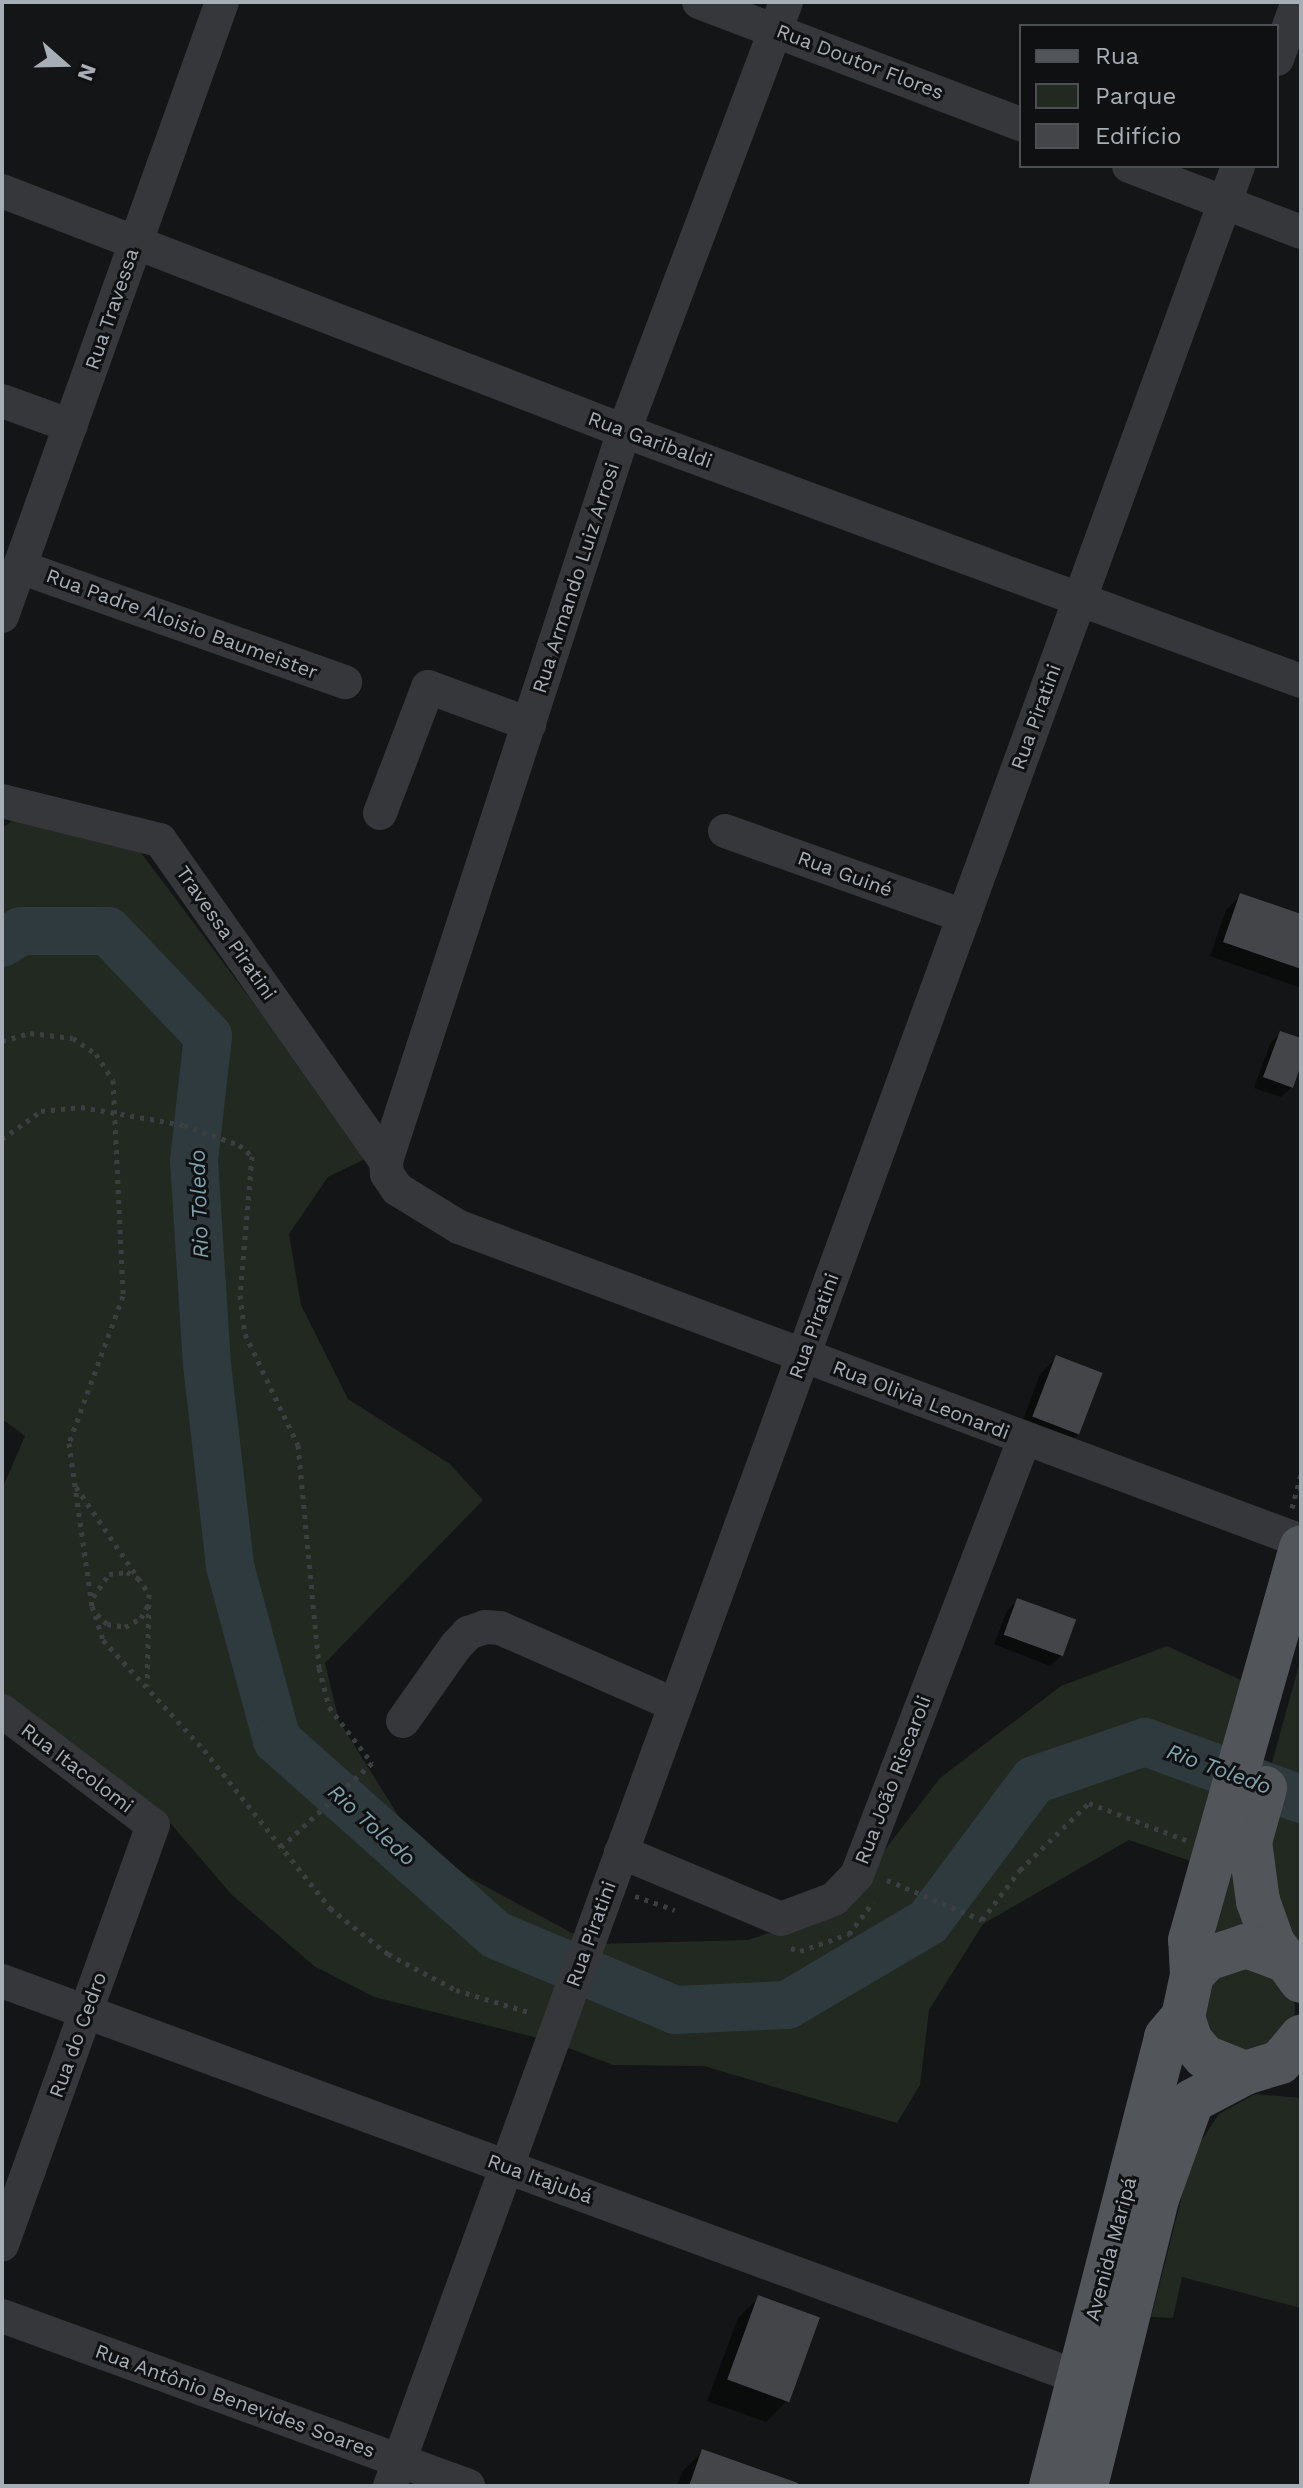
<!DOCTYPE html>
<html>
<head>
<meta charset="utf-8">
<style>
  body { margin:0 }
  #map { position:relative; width:1303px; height:2488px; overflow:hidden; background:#141516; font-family:"Work Sans",sans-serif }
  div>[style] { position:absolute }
  .green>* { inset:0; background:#212921 }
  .round { border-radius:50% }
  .shadow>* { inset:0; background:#0007 }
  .river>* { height:48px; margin:-24px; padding:0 24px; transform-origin:24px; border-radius:24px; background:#2e3a3e }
  .building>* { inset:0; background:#434549; transform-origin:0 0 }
  .path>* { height:5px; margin-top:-2.5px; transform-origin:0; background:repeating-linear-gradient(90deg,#3c3f42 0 4px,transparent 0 10px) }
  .minor>* { height:34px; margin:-17px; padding:0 17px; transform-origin:17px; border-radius:17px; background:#36373b }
  .major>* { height:44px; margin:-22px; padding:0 22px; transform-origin:22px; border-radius:22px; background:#52555a }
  span { translate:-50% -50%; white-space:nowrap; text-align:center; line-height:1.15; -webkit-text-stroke:6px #0f1011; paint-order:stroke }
  .street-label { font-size:20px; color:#a7aeb6 }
  .water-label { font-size:22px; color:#7fa2af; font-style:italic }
  .frame { position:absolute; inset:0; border:4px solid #a7aeb6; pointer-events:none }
  .legend { position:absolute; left:1019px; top:24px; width:260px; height:144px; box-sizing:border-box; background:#0f1011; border:2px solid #4c4f53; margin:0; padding:10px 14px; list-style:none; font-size:24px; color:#a7aeb6 }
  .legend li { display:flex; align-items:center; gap:16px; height:40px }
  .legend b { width:40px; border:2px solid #4c4f53 }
  .north { position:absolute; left:24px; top:24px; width:80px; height:80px; -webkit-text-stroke:6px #0f1011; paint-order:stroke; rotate:110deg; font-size:22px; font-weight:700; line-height:32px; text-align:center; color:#a7aeb6 }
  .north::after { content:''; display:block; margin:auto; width:28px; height:36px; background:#a7aeb6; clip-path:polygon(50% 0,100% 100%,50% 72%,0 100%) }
</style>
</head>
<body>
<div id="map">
  <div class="green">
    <div style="clip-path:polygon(24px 813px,127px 834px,369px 1157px,328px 1177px,289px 1234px,301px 1305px,348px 1399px,450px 1464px,483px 1500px,325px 1663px,339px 1721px,408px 1831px,470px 1878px,583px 1939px,546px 2040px,374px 1997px,314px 1966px,232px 1895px,159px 1810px,2px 1702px,2px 1489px,25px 1436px,2px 1419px,2px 828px)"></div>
    <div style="clip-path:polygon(1167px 1646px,1254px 1686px,1205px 1866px,1129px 1840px,983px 1924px,929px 2010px,920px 2085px,897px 2123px,704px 2066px,613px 2065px,558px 2044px,594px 1944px,748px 1940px,784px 1928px,861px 1881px,940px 1778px,1061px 1686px)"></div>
    <div style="clip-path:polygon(1301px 1658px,1301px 1952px,1250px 1842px)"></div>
    <div style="clip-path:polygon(1229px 1839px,1252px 1924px,1207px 1951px)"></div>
    <div class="round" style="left:1205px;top:1965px;width:90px;height:90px"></div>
    <div style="clip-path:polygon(1255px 2094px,1301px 2098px,1301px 2308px,1182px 2277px,1173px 2318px,1151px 2317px,1193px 2153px,1219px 2114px)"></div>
  </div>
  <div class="shadow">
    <div style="clip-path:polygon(1241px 895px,1301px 917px,1301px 988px,1210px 956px,1226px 910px)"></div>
    <div style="clip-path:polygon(1280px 1033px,1301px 1040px,1292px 1087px,1281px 1097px,1254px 1088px,1270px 1044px)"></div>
    <div style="clip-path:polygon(1056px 1358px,1078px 1434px,1062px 1450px,1018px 1433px,1040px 1374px)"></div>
    <div style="clip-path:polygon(1018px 1600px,1061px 1656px,1050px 1666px,994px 1644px,1007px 1611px)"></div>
    <div style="clip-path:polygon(759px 2297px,787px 2401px,766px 2422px,707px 2401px,738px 2318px)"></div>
    <div style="clip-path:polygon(703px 2451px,757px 2486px,677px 2486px,682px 2472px)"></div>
  </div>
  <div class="river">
    <div style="left:2px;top:943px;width:22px;rotate:-32deg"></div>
    <div style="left:21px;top:931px;width:87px"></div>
    <div style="left:108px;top:931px;width:145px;rotate:46.4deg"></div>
    <div style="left:208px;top:1036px;width:125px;rotate:96.4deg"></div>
    <div style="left:194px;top:1160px;width:204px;rotate:86.4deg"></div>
    <div style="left:207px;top:1364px;width:203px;rotate:83.5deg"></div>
    <div style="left:230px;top:1566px;width:180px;rotate:74.9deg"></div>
    <div style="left:277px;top:1740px;width:293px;rotate:41.7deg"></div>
    <div style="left:496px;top:1935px;width:194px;rotate:22.7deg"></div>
    <div style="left:675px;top:2010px;width:112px;rotate:-2.6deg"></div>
    <div style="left:787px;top:2005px;width:164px;rotate:-30.5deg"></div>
    <div style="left:928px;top:1922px;width:177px;rotate:-53.3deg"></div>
    <div style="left:1034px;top:1780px;width:117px;rotate:-18.9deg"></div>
    <div style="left:1145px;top:1742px;width:166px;rotate:20.1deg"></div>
  </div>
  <div class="building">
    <div style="clip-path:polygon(1240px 893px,1301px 914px,1301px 969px,1223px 942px)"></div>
    <div style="clip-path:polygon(1280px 1031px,1301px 1038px,1301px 1065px,1293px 1088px,1263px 1077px)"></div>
    <div style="left:1056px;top:1355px;width:50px;height:66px;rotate:21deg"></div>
    <div style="left:1017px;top:1598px;width:63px;height:39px;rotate:20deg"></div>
    <div style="left:758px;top:2295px;width:66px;height:90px;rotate:20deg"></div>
    <div style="clip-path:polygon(702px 2449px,798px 2483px,798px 2486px,689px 2486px)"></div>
  </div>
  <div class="path">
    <div style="left:2px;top:1041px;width:29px;rotate:-16deg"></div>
    <div style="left:30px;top:1033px;width:43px;rotate:6.6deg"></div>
    <div style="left:73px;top:1038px;width:28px;rotate:35deg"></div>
    <div style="left:96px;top:1054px;width:31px;rotate:57deg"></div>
    <div style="left:113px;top:1080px;width:216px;rotate:87.3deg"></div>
    <div style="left:123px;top:1296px;width:157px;rotate:110.2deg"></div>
    <div style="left:69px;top:1443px;width:165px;rotate:82deg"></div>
    <div style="left:92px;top:1606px;width:36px;rotate:72deg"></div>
    <div style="left:103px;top:1640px;width:149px;rotate:47.4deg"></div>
    <div style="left:204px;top:1750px;width:202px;rotate:51.4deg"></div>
    <div style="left:330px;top:1908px;width:74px;rotate:38.4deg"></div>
    <div style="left:388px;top:1954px;width:77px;rotate:27.9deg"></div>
    <div style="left:456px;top:1990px;width:79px;rotate:16.8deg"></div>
    <div style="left:2px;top:1139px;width:48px;rotate:-35.7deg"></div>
    <div style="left:41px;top:1111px;width:40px;rotate:-5.7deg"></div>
    <div style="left:81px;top:1107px;width:105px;rotate:9.9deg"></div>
    <div style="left:184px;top:1125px;width:59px;rotate:20deg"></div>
    <div style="left:239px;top:1145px;width:17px;rotate:40deg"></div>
    <div style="left:252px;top:1156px;width:140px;rotate:94.9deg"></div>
    <div style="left:240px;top:1295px;width:39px;rotate:83deg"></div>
    <div style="left:245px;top:1334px;width:123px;rotate:64.5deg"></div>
    <div style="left:298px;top:1445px;width:224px;rotate:84.6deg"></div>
    <div style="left:319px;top:1668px;width:40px;rotate:75.6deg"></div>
    <div style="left:329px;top:1707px;width:71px;rotate:52.5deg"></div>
    <div style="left:372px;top:1763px;width:127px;rotate:137.2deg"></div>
    <div style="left:76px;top:1487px;width:130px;rotate:55.7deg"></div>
    <div style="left:149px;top:1594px;width:92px;rotate:91.2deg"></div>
    <div style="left:1292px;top:1508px;width:35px;rotate:-75deg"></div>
    <div style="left:93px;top:1597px;width:28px;rotate:-55deg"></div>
    <div style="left:109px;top:1574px;width:18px;rotate:-6deg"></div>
    <div style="left:127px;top:1572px;width:14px;rotate:30deg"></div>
    <div style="left:97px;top:1614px;width:14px;rotate:45deg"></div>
    <div style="left:107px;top:1624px;width:18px;rotate:9deg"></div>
    <div style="left:125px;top:1627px;width:18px;rotate:-29deg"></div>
    <div style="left:141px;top:1618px;width:19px;rotate:-62deg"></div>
    <div style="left:887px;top:1880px;width:103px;rotate:22.8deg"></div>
    <div style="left:982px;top:1920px;width:63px;rotate:-52.8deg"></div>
    <div style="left:1020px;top:1870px;width:96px;rotate:-44.2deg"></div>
    <div style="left:1089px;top:1803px;width:104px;rotate:20.9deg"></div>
    <div style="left:635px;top:1896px;width:42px;rotate:19.3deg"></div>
    <div style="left:791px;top:1948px;width:9px;rotate:18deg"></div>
    <div style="left:800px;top:1951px;width:52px;rotate:-19.1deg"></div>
    <div style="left:849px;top:1934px;width:40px;rotate:-53deg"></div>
  </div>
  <div class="minor">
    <div style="left:699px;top:2px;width:344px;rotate:20.8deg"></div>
    <div style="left:786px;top:2px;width:459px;rotate:110.7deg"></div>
    <div style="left:624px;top:431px;width:768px;rotate:108.06deg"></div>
    <div style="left:386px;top:1161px;width:13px;rotate:86deg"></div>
    <div style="left:387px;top:1174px;width:18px;rotate:56deg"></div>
    <div style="left:397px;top:1189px;width:73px;rotate:31.5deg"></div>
    <div style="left:459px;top:1227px;width:899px;rotate:20.45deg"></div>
    <div style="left:1277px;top:59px;width:61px;rotate:-69.8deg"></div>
    <div style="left:1129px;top:166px;width:184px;rotate:21deg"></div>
    <div style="left:2px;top:191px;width:667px;rotate:21.1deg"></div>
    <div style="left:624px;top:431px;width:722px;rotate:20.27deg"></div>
    <div style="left:2px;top:401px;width:73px;rotate:19.9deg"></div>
    <div style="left:20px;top:567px;width:345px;rotate:19.5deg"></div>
    <div style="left:2px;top:616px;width:652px;rotate:-70.29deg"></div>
    <div style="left:2px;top:801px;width:163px;rotate:13.9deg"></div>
    <div style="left:160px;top:840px;width:393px;rotate:54.9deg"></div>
    <div style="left:380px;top:813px;width:135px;rotate:-69.1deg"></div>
    <div style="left:428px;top:687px;width:108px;rotate:20.1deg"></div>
    <div style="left:725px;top:831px;width:254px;rotate:19.6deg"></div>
    <div style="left:2px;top:1711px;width:189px;rotate:37.1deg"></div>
    <div style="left:153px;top:1825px;width:446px;rotate:109.8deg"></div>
    <div style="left:403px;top:1721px;width:92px;rotate:-54.8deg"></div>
    <div style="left:456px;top:1646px;width:18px;rotate:-47deg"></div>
    <div style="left:468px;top:1633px;width:18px;rotate:-19deg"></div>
    <div style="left:485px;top:1627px;width:15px;rotate:4deg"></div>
    <div style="left:500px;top:1628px;width:191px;rotate:23.7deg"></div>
    <div style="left:621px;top:1852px;width:173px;rotate:22.7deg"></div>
    <div style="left:781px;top:1919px;width:57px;rotate:-20.7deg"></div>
    <div style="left:834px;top:1899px;width:33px;rotate:-46deg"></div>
    <div style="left:857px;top:1875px;width:467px;rotate:-69deg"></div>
    <div style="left:2px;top:1981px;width:1147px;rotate:20.21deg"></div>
    <div style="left:2px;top:2316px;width:496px;rotate:20deg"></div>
    <div style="left:390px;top:2486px;width:2470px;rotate:-69.92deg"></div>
  </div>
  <div class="major">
    <div style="left:1265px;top:1788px;width:56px;rotate:105.5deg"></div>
    <div style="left:1250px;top:1842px;width:60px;rotate:82.3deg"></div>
    <div style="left:1258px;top:1901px;width:45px;rotate:70.3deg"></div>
    <div style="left:1273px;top:1943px;width:47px;rotate:53.6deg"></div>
    <div style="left:1287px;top:1961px;width:44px;rotate:-159.9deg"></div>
    <div style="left:1246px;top:1946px;width:41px;rotate:161.6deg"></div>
    <div style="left:1207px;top:1959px;width:22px;rotate:133deg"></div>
    <div style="left:1192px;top:1975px;width:43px;rotate:102.1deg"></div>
    <div style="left:1183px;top:2017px;width:25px;rotate:72deg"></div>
    <div style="left:1191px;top:2041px;width:21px;rotate:49deg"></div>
    <div style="left:1205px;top:2057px;width:43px;rotate:21.8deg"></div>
    <div style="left:1245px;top:2073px;width:37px;rotate:-17deg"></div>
    <div style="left:1280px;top:2062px;width:33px;rotate:-50deg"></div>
    <div style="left:1192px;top:1975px;width:35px;rotate:-93deg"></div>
    <div style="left:1190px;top:1940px;width:408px;rotate:-74.2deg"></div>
    <div style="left:1051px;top:2486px;width:463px;rotate:-75.6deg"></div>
    <div style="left:1166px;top:2037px;width:26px;rotate:-50deg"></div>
    <div style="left:1086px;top:2486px;width:296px;rotate:-76.1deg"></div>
    <div style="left:1157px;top:2199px;width:104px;rotate:-70.3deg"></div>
    <div style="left:1192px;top:2101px;width:60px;rotate:-27.8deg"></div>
  </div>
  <div class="street-label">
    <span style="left:860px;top:62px;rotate:21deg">Rua Doutor Flores</span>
    <span style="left:112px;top:309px;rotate:-71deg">Rua Travessa</span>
    <span style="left:650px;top:440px;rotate:20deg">Rua Garibaldi</span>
    <span style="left:576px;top:578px;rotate:-72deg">Rua Armando Luiz Arrosi</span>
    <span style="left:182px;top:624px;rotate:20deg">Rua Padre Aloisio Baumeister</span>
    <span style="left:1036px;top:717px;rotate:-70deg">Rua Piratini</span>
    <span style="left:845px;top:874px;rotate:20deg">Rua Guiné</span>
    <span style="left:226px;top:933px;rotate:55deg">Travessa Piratini</span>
    <span style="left:814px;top:1326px;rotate:-70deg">Rua Piratini</span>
    <span style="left:921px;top:1400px;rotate:21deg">Rua Olivia Leonardi</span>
    <span style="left:77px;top:1768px;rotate:37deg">Rua Itacolomi</span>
    <span style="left:893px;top:1780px;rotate:-69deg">Rua João Riscaroli</span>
    <span style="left:591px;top:1934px;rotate:-70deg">Rua Piratini</span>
    <span style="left:78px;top:2035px;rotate:-70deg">Rua do Cedro</span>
    <span style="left:540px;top:2179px;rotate:20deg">Rua Itajubá</span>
    <span style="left:1111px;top:2249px;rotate:-75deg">Avenida Maripá</span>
    <span style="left:235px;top:2401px;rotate:20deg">Rua Antônio Benevides Soares</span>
  </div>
  <div class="water-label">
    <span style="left:199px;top:1204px;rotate:-92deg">Rio Toledo</span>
    <span style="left:1219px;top:1769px;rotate:20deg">Rio Toledo</span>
    <span style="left:372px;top:1825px;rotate:42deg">Rio Toledo</span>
  </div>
  <div class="frame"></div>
  <ul class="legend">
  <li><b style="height:10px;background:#52555a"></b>Rua</li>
  <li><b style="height:22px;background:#212921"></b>Parque</li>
  <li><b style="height:22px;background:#434549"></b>Edifício</li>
  </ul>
  <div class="north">N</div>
</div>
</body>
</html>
